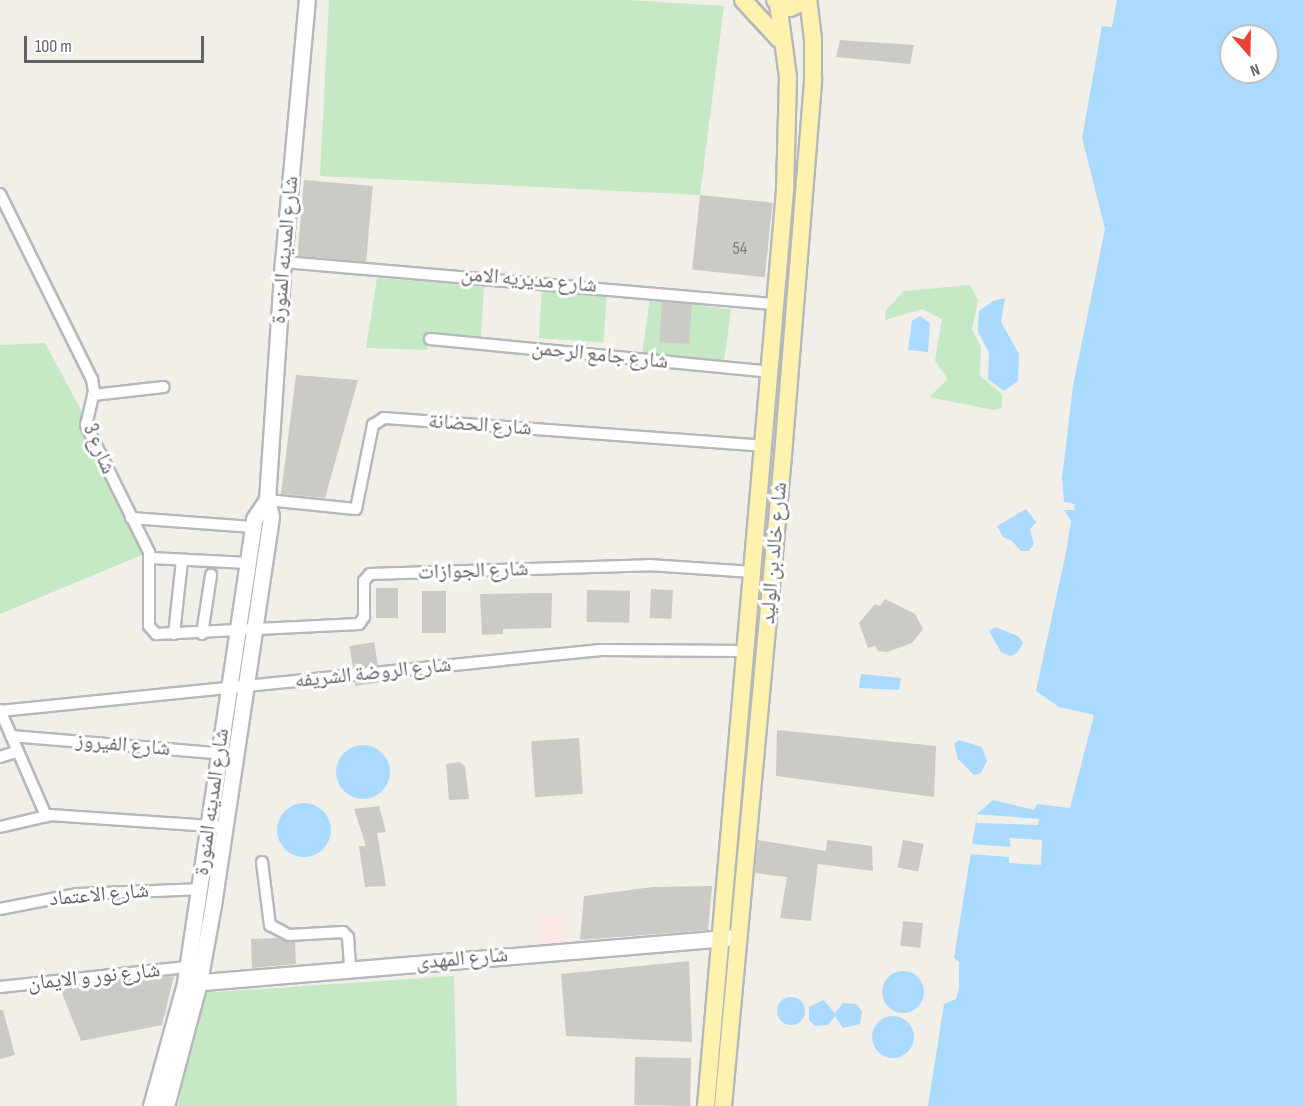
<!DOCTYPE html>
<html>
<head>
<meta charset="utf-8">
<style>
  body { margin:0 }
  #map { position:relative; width:1303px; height:1106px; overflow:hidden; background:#f1efe8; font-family:"Sofia Sans Condensed","Noto Naskh Arabic",sans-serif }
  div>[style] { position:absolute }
  .medical>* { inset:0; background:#fce8e6; transform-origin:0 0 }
  .green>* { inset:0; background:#c5e8c5; transform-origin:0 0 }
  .water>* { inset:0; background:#aadaff }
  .round { border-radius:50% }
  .pier>* { inset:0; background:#f1efe8 }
  .building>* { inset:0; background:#cccac5; transform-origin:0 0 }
  .roads { filter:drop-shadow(2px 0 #b5b8bc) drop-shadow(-2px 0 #b5b8bc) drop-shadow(0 2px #b5b8bc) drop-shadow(0 -2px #b5b8bc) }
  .street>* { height:10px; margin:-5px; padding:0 5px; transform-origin:5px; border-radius:5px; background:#fff }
  .secondary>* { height:15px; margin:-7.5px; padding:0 7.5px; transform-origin:7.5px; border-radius:7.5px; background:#fff }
  .primary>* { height:16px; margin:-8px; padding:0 8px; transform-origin:8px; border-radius:8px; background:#fff2af }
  span { translate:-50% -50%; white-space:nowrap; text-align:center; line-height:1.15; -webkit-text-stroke:6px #fff; paint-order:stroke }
  .number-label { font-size:18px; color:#7a7d7f }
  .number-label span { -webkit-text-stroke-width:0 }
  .street-label { font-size:21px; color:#5f6368 }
  .north { position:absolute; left:1219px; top:24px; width:60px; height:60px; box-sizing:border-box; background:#fff; border:2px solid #bfc1c3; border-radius:50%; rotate:160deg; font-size:16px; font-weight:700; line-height:24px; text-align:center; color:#5f6368 }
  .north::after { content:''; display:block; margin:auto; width:21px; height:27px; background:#ea4335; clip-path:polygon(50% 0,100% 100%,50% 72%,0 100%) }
  .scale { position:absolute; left:24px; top:36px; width:180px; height:27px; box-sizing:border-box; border:3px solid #5f6368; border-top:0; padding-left:8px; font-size:18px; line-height:21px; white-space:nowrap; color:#5f6368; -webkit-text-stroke:4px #fff; paint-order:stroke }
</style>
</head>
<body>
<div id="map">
  <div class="medical">
    <div style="left:567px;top:915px;width:32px;height:30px;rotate:88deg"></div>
  </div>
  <div class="green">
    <div style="clip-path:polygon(329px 0,627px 0,724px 6px,700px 195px,320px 176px)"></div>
    <div style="clip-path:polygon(377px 278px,484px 286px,481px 337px,428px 334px,427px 350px,366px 348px)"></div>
    <div style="clip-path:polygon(970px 285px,978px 300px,972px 329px,981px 347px,980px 376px,1002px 394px,1002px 408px,993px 410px,929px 397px,948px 379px,935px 361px,942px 319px,922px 309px,885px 320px,886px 310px,904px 291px)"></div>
    <div style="left:542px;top:290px;width:65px;height:48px;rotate:4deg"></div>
    <div style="left:650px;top:298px;width:82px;height:56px;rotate:8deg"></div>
    <div style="clip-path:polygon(45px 343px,156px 549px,0 614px,0 345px)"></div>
    <div style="clip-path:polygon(454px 976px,457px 1106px,178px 1106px,200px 993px)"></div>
  </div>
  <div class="water">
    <div style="clip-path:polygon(evenodd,1117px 0,1303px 0,1303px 1106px,928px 1106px,944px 1004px,956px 999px,959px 988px,959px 962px,954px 958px,977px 814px,993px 800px,1034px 810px,1037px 804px,1070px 808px,1094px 715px,1059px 707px,1036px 691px,1066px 552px,1071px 521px,1064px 510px,1074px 510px,1075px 504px,1064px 502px,1062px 478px,1073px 386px,1105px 229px,1082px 138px,1102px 26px,1112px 27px,1117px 0,1231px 36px,1267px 36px,1267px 72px,1231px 72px,1231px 36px)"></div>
    <div style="clip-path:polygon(1005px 298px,1001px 322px,1019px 354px,1018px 381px,1004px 391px,988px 379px,989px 353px,978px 332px,978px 322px,979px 311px,993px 301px)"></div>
    <div style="clip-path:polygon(920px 316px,930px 323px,928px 352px,908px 350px,912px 321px)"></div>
    <div style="clip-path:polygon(1026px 509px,1036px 522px,1030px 529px,1034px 544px,1029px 551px,1021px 551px,1011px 540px,1003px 537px,997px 526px)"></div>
    <div style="clip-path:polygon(995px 627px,1018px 636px,1023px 643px,1017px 653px,1010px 656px,1001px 652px,989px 631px)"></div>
    <div style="clip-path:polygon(861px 674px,901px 678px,899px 690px,859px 688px)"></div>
    <div style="clip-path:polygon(959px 740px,982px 747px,987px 761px,981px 773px,974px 775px,958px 759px,954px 744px)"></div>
    <div class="round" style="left:336px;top:745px;width:54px;height:54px"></div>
    <div class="round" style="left:277px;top:803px;width:54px;height:54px"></div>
    <div class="round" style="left:882px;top:971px;width:42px;height:42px"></div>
    <div class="round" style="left:777px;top:997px;width:28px;height:28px"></div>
    <div style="clip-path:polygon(823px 1000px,835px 1013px,843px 1003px,856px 1004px,862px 1011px,860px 1024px,843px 1028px,835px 1016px,828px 1025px,815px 1026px,809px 1020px,809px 1007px)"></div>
    <div class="round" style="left:872px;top:1016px;width:42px;height:42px"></div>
  </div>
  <div class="pier">
    <div style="clip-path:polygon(977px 814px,1039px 819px,1038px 825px,976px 823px)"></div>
    <div style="clip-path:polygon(1010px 838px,1042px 840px,1041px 865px,1009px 863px,1009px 857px,970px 854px,972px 844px,1010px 847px)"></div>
  </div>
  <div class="building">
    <div style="clip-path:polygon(840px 40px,914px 45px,910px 64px,836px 57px)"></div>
    <div style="left:304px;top:180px;width:69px;height:76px;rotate:5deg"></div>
    <div style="left:700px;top:195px;width:73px;height:75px;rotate:6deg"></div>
    <div style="left:662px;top:302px;width:30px;height:40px;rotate:4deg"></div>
    <div style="clip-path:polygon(296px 375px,358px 380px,325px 498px,281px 494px)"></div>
    <div style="left:376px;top:588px;width:22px;height:30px"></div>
    <div style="left:651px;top:589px;width:22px;height:29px;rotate:3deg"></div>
    <div style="left:587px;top:590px;width:43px;height:32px;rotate:1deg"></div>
    <div style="left:446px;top:591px;width:42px;height:24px;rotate:90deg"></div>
    <div style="clip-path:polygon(552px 593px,551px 628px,503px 629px,503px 634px,482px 635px,480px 594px)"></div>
    <div style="clip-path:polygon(885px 599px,915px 614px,923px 629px,912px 643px,887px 652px,878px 651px,875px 646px,868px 648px,859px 623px,875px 604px,880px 606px)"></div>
    <div style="left:374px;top:642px;width:23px;height:25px;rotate:80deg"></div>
    <div style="clip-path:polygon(380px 680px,381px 682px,355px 686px,355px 683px)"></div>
    <div style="clip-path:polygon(777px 730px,936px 746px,934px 797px,776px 776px)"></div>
    <div style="left:579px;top:738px;width:56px;height:48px;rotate:86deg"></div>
    <div style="clip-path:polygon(460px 762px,465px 767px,469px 799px,449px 800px,446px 764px)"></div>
    <div style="clip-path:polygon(379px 806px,386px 832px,377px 833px,386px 886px,365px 887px,359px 846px,366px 846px,354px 809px)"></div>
    <div style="clip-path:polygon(758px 840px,826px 851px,827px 840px,872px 846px,873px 871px,818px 864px,811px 921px,780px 918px,787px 877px,755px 873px)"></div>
    <div style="left:903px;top:840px;width:21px;height:28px;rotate:11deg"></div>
    <div style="clip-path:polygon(712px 886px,708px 930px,580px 940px,584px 896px,653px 887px)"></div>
    <div style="left:903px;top:921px;width:20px;height:25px;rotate:6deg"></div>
    <div style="clip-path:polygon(278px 938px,295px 942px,296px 964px,252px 968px,251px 939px)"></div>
    <div style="clip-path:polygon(689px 961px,692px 1042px,566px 1036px,561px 974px)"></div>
    <div style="clip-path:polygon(174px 976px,162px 1025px,81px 1041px,60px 988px)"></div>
    <div style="clip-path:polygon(0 1010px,3px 1010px,15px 1055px,0 1059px)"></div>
    <div style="left:691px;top:1058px;width:48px;height:56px;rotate:91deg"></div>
  </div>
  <div class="roads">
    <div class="street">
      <div style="left:0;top:194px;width:207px;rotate:63.6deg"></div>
      <div style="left:92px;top:379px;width:12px;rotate:81deg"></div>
      <div style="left:94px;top:391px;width:35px;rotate:103deg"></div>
      <div style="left:86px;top:425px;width:142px;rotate:63.6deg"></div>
      <div style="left:149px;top:552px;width:74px;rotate:90deg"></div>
      <div style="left:149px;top:626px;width:11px;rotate:49deg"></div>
      <div style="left:156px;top:634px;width:203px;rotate:-2.8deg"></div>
      <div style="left:359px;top:624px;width:9px;rotate:-54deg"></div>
      <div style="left:364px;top:617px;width:36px;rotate:-90deg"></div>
      <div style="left:364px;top:581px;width:9px;rotate:-49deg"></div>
      <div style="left:370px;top:574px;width:279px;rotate:-1.8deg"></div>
      <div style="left:649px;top:565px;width:104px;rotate:3.9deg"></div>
      <div style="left:283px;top:262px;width:495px;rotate:4.9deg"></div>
      <div style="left:430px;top:339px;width:342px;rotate:5.5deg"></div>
      <div style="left:93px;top:395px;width:71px;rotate:-6.4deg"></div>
      <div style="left:267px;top:500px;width:89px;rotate:5.8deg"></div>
      <div style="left:356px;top:509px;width:86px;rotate:-78.6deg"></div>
      <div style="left:373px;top:425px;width:13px;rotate:-32deg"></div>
      <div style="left:384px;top:418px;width:382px;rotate:4.2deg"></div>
      <div style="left:131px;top:518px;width:122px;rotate:4.2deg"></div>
      <div style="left:151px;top:558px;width:97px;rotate:3deg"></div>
      <div style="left:174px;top:634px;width:74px;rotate:-83.8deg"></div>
      <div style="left:202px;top:634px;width:60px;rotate:-81.3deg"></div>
      <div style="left:0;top:710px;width:116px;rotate:66.5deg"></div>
      <div style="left:0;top:711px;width:604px;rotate:-5.8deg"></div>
      <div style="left:601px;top:650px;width:145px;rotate:0.4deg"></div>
      <div style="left:11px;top:736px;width:216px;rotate:4.8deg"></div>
      <div style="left:0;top:757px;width:19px;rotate:-18deg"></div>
      <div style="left:0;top:827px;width:52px;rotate:-13.2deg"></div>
      <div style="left:51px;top:815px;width:174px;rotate:3.9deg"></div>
      <div style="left:262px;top:862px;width:64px;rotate:82.8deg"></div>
      <div style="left:270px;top:925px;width:21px;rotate:28deg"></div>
      <div style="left:289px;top:935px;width:54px;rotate:-3.2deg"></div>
      <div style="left:343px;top:932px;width:7px;rotate:45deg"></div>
      <div style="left:348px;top:937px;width:32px;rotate:86deg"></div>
      <div style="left:0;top:909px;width:78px;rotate:-11deg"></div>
      <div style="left:77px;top:894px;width:122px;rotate:-2.3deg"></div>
      <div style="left:0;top:987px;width:188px;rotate:-6.1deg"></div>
    </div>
    <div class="secondary">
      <div style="left:191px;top:983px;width:549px;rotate:-4.81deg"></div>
      <div style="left:151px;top:1106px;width:128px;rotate:-74.5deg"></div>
      <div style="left:185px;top:983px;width:469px;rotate:-81.5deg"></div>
      <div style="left:254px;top:519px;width:23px;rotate:-56deg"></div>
      <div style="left:166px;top:1106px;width:128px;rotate:-75.1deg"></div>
      <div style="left:199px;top:982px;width:78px;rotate:-79.7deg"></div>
      <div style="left:213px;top:905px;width:393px;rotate:-81.5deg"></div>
      <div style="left:271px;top:516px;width:16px;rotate:-104deg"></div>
      <div style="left:267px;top:500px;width:239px;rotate:-86.2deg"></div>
      <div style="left:283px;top:262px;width:263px;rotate:-84.8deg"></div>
    </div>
    <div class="primary">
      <div style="left:743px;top:0;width:53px;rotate:47.3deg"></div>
      <div style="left:775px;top:0;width:17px;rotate:28deg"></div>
      <div style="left:790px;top:8px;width:19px;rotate:-25deg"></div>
      <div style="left:706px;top:1106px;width:918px;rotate:-85.07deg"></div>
      <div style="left:785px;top:191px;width:114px;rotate:-88.5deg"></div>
      <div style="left:788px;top:77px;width:75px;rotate:-97.7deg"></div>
      <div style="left:723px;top:1106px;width:654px;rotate:-84.73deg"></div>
      <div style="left:783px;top:455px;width:377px;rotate:-85.4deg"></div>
      <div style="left:813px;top:79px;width:40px;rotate:-90deg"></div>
      <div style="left:813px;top:39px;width:39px;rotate:-97deg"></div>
    </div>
  </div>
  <div class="number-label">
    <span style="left:740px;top:249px">54</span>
  </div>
  <div class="street-label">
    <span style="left:285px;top:250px;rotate:-85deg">شارع المدينه المنورة</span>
    <span style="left:529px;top:280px;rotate:5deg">شارع مديريه الامن</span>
    <span style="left:600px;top:355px;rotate:6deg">شارع جامع الرحمن</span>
    <span style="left:480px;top:425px;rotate:4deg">شارع الحضانة</span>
    <span style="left:99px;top:449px;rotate:67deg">شارع 3</span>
    <span style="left:774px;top:553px;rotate:-85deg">شارع خالد بن الوليد</span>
    <span style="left:473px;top:571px;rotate:-2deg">شارع الجوازات</span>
    <span style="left:373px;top:673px;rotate:-6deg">شارع الروضة الشريفه</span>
    <span style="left:123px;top:745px;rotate:5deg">شارع الفيروز</span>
    <span style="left:212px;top:802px;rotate:-82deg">شارع المدينه المنورة</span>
    <span style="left:99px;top:895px;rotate:-5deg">شارع الاعتماد</span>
    <span style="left:462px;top:959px;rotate:-5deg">شارع المهدى</span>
    <span style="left:94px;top:977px;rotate:-6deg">شارع نور و الايمان</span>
  </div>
  <div class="north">N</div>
  <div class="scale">100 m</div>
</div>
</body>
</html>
